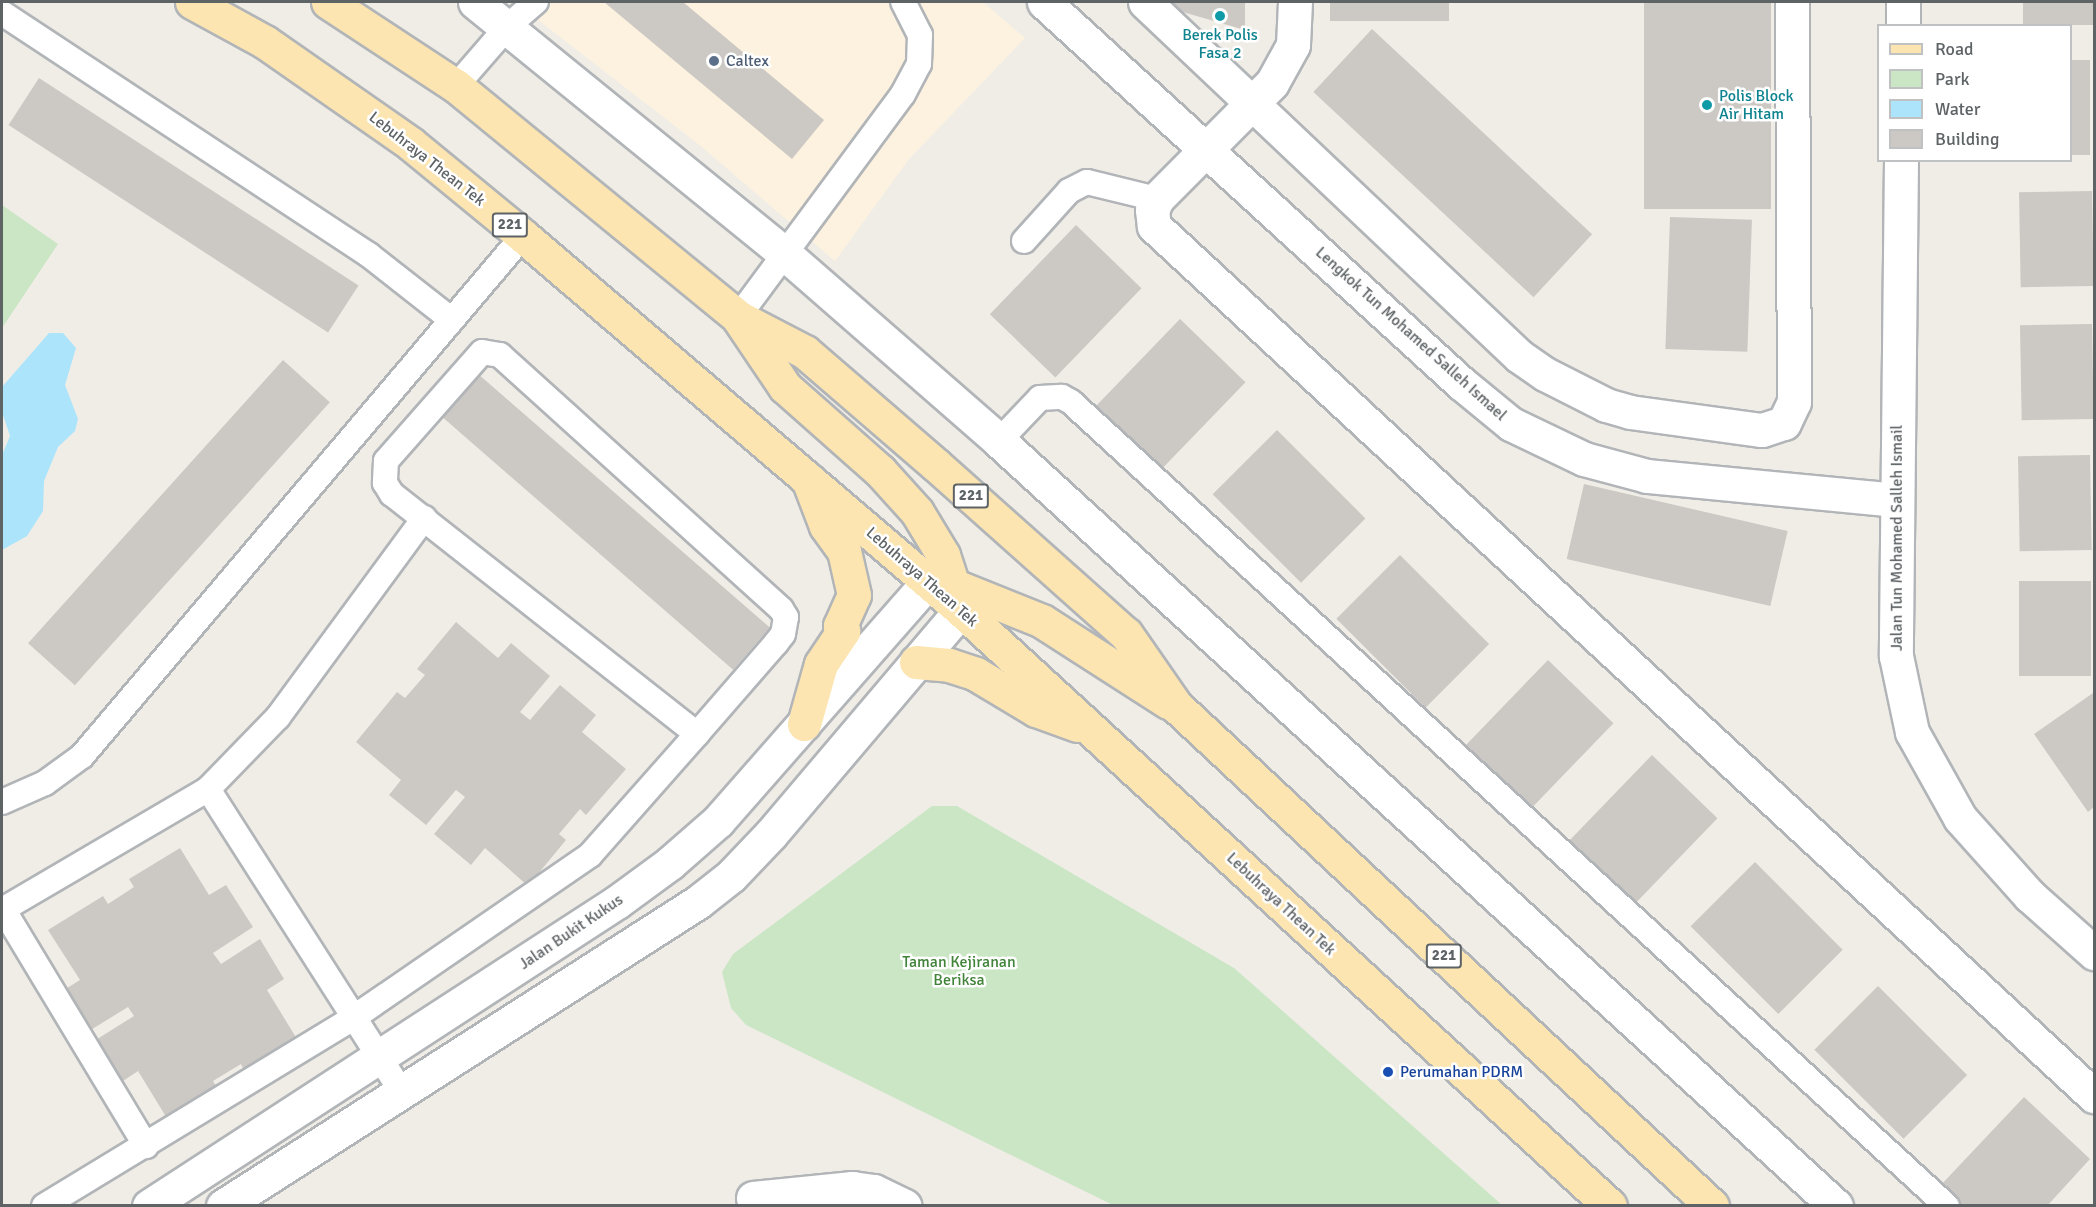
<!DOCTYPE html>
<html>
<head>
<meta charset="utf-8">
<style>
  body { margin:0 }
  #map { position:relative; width:2096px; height:1207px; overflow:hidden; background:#f0ede7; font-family:Signika,sans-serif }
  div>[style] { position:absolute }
  .commercial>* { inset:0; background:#fdf2df }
  .green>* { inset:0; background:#cae6c5 }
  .water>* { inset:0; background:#abe4fb }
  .building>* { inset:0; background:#ccc8c4; transform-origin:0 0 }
  .roads { filter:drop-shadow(2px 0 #b2b5b8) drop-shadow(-2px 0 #b2b5b8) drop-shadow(0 2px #b2b5b8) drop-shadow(0 -2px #b2b5b8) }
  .lane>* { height:24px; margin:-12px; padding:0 12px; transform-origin:12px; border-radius:12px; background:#fff }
  .street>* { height:33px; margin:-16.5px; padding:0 16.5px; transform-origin:16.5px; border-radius:16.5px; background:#fff }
  .primary>* { height:33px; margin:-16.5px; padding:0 16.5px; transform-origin:16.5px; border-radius:16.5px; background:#fce5b0 }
  .dots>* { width:16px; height:16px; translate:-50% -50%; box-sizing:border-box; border:3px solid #fff; border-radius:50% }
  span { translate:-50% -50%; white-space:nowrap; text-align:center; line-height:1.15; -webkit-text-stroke:5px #fff; paint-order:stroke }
  .shield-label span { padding:2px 4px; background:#fff; border:2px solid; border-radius:4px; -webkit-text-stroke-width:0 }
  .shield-label { font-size:15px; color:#5e6366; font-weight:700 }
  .culture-label { font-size:16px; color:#0d838f }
  .left { translate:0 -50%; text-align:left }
  .service-label { font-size:16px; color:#4e5e75 }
  .street-label { font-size:16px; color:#5e6366 }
  .park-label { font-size:16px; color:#408339 }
  .transit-label { font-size:16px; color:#164399 }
  .frame { position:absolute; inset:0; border:3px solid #5e6366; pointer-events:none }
  .legend { position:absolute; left:1877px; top:24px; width:195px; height:138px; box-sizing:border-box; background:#fff; border:2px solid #bfc1c2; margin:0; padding:8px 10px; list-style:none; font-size:18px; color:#5e6366 }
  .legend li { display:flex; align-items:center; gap:12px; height:30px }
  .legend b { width:30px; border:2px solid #bfc1c2 }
</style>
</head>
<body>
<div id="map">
  <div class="commercial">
    <div style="clip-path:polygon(515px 2px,983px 2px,1025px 38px,909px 159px,835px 261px,702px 147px)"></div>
  </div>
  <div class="green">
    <div style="clip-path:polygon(2px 205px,58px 244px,2px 328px)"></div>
    <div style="clip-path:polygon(932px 806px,957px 806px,1234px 968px,1502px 1205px,1113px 1205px,746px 1025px,731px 1008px,722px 972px,733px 954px)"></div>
  </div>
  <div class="water">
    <div style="clip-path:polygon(49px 333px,63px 333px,76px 348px,65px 385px,78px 419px,75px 431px,58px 447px,44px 481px,43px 511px,27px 536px,2px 550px,2px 455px,10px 436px,2px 412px,2px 387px)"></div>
  </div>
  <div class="building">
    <div style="clip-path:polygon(604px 2px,683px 2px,824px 120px,792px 159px)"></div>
    <div style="clip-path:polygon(1148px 2px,1245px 2px,1245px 30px)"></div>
    <div style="left:1330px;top:2px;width:119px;height:19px"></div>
    <div style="left:1644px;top:2px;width:127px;height:207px"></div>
    <div style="left:2023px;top:2px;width:71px;height:23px"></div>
    <div style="left:1372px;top:29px;width:301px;height:86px;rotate:43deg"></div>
    <div style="left:2070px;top:60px;width:20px;height:95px"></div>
    <div style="left:39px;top:78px;width:381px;height:56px;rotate:33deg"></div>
    <div style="left:2092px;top:191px;width:95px;height:73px;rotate:89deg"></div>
    <div style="left:1670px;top:217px;width:82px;height:132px;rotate:2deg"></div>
    <div style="left:1076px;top:225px;width:91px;height:124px;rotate:44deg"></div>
    <div style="left:1180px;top:319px;width:91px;height:124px;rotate:44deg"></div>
    <div style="left:2092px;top:324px;width:95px;height:72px;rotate:89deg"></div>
    <div style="left:283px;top:360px;width:63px;height:381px;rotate:42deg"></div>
    <div style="left:477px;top:373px;width:388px;height:56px;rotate:41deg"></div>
    <div style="left:1277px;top:430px;width:125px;height:91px;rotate:45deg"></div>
    <div style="left:2090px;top:455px;width:95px;height:72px;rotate:89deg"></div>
    <div style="left:1584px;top:484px;width:209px;height:77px;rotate:13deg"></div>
    <div style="left:1400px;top:555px;width:126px;height:90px;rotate:45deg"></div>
    <div style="left:2019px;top:581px;width:72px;height:95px"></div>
    <div style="clip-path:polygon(456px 622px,498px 658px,511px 643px,550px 676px,520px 712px,530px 720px,560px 685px,596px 715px,582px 732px,626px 769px,586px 815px,580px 809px,559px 834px,566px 840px,528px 886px,485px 848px,471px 865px,434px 834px,465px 797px,456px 790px,426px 825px,389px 795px,401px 780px,356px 742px,397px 692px,405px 698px,425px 675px,417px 669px)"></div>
    <div style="left:1548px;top:660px;width:91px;height:124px;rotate:44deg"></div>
    <div style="clip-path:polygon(2093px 693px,2094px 807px,2088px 812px,2034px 734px)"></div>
    <div style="left:1652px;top:755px;width:91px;height:124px;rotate:44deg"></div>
    <div style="clip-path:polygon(180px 848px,209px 895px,226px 885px,253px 927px,213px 953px,221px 964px,260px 939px,284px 979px,267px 990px,297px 1039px,245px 1072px,241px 1064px,213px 1081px,218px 1089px,168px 1120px,138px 1071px,120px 1083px,94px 1041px,134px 1016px,128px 1007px,89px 1031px,64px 990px,80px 980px,48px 930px,103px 896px,108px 904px,134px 887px,129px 879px)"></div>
    <div style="left:1755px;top:862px;width:124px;height:91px;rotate:45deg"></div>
    <div style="left:1878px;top:986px;width:126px;height:90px;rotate:45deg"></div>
    <div style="clip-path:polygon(2024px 1097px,2090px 1159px,2047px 1206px,1958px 1206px,1939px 1187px)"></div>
  </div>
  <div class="roads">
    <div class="lane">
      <div style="left:2px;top:13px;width:440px;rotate:33.4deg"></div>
      <div style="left:369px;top:255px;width:105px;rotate:38.1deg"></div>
      <div style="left:456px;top:86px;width:79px;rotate:-49.1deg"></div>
      <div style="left:508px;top:26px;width:37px;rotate:-41deg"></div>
      <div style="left:1024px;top:241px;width:67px;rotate:-48deg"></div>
      <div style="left:1069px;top:191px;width:20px;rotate:-27deg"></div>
      <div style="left:1087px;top:182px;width:72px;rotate:13.7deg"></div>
      <div style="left:738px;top:317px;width:277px;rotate:-53.5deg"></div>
      <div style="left:903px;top:94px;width:34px;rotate:-62deg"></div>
      <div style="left:919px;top:64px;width:29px;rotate:-88deg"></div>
      <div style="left:920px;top:35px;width:37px;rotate:-117deg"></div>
      <div style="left:999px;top:441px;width:59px;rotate:-46.4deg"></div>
      <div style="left:1040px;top:398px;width:22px;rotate:-3deg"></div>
      <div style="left:1062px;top:397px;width:10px;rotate:29deg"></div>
      <div style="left:1071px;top:402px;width:1189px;rotate:42.55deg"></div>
      <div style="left:208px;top:789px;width:358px;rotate:57.4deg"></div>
      <div style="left:2px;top:802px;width:47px;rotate:-23.8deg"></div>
      <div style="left:45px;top:783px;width:46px;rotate:-36.1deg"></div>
      <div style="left:82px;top:756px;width:682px;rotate:-49.7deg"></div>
      <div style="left:3px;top:909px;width:277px;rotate:58.9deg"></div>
      <div style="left:2px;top:910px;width:239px;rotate:-30.4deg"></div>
      <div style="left:208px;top:789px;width:100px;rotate:-45.8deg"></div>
      <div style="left:278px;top:717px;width:247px;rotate:-53.7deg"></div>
      <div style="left:44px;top:1206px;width:362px;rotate:-31.3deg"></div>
      <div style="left:353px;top:1018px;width:288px;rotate:-34.5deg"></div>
      <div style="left:590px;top:855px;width:162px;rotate:-48.5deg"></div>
      <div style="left:697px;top:734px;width:121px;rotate:-49deg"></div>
      <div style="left:776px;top:643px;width:11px;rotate:-52deg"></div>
      <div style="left:783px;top:634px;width:17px;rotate:-80deg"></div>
      <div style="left:786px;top:617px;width:9px;rotate:-122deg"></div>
      <div style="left:781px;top:609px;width:379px;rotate:-137.9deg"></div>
      <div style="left:500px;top:355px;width:18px;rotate:-171deg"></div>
      <div style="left:482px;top:352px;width:145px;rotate:131.4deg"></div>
      <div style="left:386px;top:461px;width:22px;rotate:93deg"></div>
      <div style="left:385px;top:483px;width:13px;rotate:58deg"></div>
      <div style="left:392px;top:494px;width:388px;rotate:38.2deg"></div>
    </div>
    <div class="street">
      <div style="left:475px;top:2px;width:400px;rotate:39.1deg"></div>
      <div style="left:785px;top:254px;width:284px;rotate:41.1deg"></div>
      <div style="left:999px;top:441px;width:1134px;rotate:42.43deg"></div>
      <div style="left:1044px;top:2px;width:565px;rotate:42.42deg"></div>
      <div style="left:1461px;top:383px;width:65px;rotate:39.4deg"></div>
      <div style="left:1511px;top:424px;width:81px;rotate:25.6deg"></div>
      <div style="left:1584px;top:459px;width:65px;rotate:15.1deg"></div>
      <div style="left:1647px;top:476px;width:250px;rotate:5.5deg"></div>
      <div style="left:1145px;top:2px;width:515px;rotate:43.43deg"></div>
      <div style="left:1519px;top:356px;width:32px;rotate:35deg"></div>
      <div style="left:1545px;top:374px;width:68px;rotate:26.9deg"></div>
      <div style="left:1606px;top:405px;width:25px;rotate:16deg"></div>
      <div style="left:1630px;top:412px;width:133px;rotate:7.8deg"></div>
      <div style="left:1762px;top:430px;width:23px;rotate:-18deg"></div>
      <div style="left:1784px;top:423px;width:23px;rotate:-65deg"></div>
      <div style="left:1794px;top:402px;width:400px;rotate:-90.3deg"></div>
      <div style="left:1295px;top:2px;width:43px;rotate:92.7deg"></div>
      <div style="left:1293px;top:45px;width:43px;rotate:118.9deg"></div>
      <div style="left:1272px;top:83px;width:163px;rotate:134.8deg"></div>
      <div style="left:1157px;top:199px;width:12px;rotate:114deg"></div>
      <div style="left:1152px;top:210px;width:16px;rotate:83deg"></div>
      <div style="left:1154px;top:226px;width:1281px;rotate:42.79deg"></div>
      <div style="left:1903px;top:26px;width:24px;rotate:-90deg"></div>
      <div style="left:1901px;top:160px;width:496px;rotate:90.6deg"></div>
      <div style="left:1896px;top:656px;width:78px;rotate:78.1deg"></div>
      <div style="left:1912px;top:732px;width:98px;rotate:60.8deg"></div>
      <div style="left:1960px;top:818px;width:105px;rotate:48.1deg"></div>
      <div style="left:2030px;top:896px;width:86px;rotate:41.7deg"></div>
      <div style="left:753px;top:1198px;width:100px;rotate:-5.8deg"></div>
      <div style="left:852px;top:1188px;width:22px;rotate:8deg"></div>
      <div style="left:874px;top:1191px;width:34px;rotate:26deg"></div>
      <div style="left:149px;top:1206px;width:558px;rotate:-33.01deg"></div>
      <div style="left:617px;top:902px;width:66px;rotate:-36.3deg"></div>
      <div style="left:670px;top:863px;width:64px;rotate:-41.2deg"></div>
      <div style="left:718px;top:821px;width:318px;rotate:-48.7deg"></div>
      <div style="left:223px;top:1206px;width:564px;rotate:-32.62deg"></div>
      <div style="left:698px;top:902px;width:42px;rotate:-38.2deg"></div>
      <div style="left:731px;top:876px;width:58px;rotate:-46.4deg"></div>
      <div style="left:771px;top:834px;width:294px;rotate:-49.7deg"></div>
    </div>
    <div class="primary">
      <div style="left:192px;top:2px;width:83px;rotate:28.7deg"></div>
      <div style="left:265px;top:42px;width:178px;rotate:34.9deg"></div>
      <div style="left:411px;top:144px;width:145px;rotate:39.4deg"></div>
      <div style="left:523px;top:236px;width:576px;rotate:40.49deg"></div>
      <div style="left:961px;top:610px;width:881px;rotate:42.56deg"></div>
      <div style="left:328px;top:2px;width:153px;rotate:33.3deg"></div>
      <div style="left:456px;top:86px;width:365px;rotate:39.3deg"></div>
      <div style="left:738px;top:317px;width:76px;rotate:27.6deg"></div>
      <div style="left:805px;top:352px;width:173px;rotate:40.8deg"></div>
      <div style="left:936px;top:465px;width:254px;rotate:41.7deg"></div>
      <div style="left:1126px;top:634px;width:88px;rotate:55.2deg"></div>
      <div style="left:1176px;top:706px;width:733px;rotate:43.01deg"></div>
      <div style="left:739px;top:319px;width:82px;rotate:55.9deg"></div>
      <div style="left:785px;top:387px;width:127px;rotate:41.5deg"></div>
      <div style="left:880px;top:471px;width:55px;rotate:47.9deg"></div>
      <div style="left:917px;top:512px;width:50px;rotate:58.8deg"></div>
      <div style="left:943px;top:555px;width:58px;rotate:71.9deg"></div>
      <div style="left:939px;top:583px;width:16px;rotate:11deg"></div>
      <div style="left:955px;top:586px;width:94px;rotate:21.9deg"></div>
      <div style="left:1042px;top:621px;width:150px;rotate:32.7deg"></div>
      <div style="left:916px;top:662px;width:33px;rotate:5deg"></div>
      <div style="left:949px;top:665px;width:28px;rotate:18deg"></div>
      <div style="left:976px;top:674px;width:70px;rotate:31deg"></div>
      <div style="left:1036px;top:710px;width:44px;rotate:20.1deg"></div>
      <div style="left:804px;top:724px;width:62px;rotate:-74.2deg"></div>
      <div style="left:821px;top:664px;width:40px;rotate:-56deg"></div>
      <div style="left:843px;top:631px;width:6px;rotate:-121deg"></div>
      <div style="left:840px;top:626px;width:34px;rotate:-66deg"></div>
      <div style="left:854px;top:595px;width:45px;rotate:-102.8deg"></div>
      <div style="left:844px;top:551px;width:31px;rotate:-126deg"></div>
      <div style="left:826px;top:526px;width:50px;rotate:-111deg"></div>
    </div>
  </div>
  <div class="dots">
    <div style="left:1220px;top:16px;background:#0f9aa8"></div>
    <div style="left:714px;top:61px;background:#5c6f8a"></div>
    <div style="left:1707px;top:105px;background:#0f9aa8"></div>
    <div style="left:1388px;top:1072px;background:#1a4fb4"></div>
  </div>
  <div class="shield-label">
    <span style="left:510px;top:225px">221</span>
    <span style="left:971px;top:496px">221</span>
    <span style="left:1444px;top:956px">221</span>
  </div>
  <div class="culture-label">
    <span style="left:1220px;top:44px">Berek Polis<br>Fasa 2</span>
    <span class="left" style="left:1719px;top:105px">Polis Block<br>Air Hitam</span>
  </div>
  <div class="service-label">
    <span class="left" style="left:726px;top:61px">Caltex</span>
  </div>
  <div class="street-label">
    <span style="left:427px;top:159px;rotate:38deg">Lebuhraya Thean Tek</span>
    <span style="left:1411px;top:334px;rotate:42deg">Lengkok Tun Mohamed Salleh Ismael</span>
    <span style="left:1897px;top:538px;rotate:-90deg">Jalan Tun Mohamed Salleh Ismail</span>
    <span style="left:922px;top:577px;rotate:41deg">Lebuhraya Thean Tek</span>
    <span style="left:1281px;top:904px;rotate:43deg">Lebuhraya Thean Tek</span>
    <span style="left:571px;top:932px;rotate:-34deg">Jalan Bukit Kukus</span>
  </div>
  <div class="park-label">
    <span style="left:959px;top:971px">Taman Kejiranan<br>Beriksa</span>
  </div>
  <div class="transit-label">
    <span class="left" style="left:1400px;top:1072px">Perumahan PDRM</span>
  </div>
  <div class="frame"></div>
  <ul class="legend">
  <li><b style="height:8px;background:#fce5b0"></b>Road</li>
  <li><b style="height:16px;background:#cae6c5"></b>Park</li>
  <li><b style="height:16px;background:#abe4fb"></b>Water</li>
  <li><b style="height:16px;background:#ccc8c4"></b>Building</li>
  </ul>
</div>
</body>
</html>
